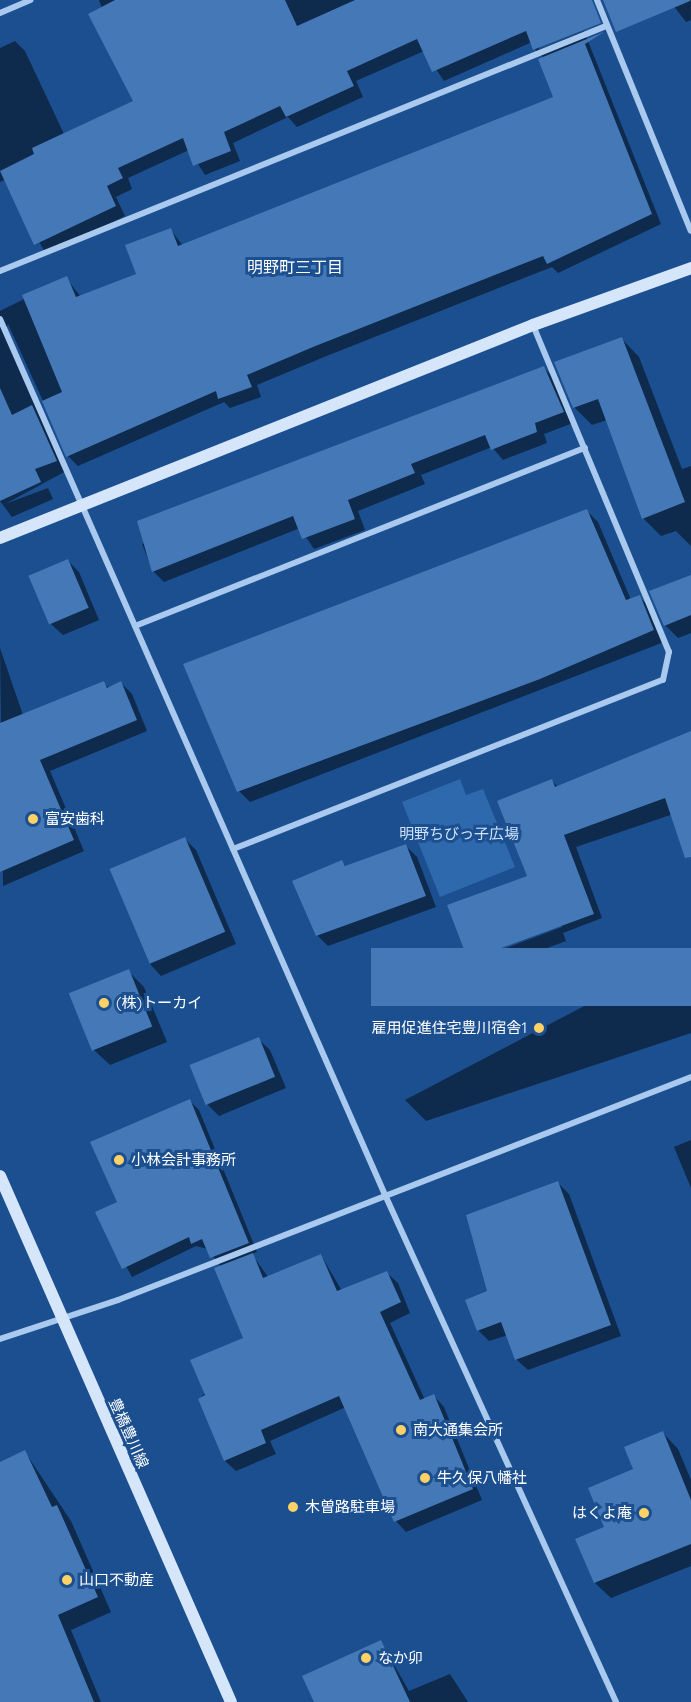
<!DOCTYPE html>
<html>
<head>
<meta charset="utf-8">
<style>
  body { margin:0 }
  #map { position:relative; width:691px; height:1702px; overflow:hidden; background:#1b4f8f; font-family:Quicksand,"Noto Sans JP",sans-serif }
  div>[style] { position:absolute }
  .green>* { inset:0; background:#2e69ad }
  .shadow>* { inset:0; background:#0007 }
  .building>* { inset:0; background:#4478b7; transform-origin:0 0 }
  .street>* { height:6px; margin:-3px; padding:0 3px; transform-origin:3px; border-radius:3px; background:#a9c9ee }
  .secondary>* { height:12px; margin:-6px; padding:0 6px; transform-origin:6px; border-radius:6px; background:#d6e6fa }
  .dots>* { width:16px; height:16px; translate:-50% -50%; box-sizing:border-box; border:3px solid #1b4f8f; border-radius:50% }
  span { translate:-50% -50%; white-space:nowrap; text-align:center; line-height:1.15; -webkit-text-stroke:6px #1b4f8f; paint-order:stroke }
  .poi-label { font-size:15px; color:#fff }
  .left { translate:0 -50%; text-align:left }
  .right { translate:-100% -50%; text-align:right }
  .park-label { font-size:15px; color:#cfe3fa }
  .street-label { font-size:15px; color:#fff }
  .neighbourhood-label { font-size:16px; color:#fff }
</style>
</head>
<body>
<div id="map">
  <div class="green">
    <div style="clip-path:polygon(460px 779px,466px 795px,483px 789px,515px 867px,440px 897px,402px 802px)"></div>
  </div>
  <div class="shadow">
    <div style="clip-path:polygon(99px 0,569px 0,538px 50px,584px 31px,661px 224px,558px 273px,552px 267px,324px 357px,257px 385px,261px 397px,230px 408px,224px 402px,78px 466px,68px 456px,8px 324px,5px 332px,66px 471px,5px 504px,48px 488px,53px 499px,12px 517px,0 501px,0 311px,66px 278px,81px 297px,138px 275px,171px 230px,183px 246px,555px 98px,544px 58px,535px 49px,532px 42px,444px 81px,424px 51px,356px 81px,363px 97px,297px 127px,288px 117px,233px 143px,240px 161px,205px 175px,189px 150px,128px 178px,132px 189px,116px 197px,125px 216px,46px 254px,4px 180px,0 182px,0 48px,15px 41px,25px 51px,64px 134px,135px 102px)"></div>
    <div style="clip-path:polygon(669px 0,691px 0,691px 20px,686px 22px)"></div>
    <div style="clip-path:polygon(622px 339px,639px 357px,682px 469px,691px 466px,691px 546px,676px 531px,661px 536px,643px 518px,607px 420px,592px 425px,575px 408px,556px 363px)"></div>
    <div style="clip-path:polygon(544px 368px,555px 379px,573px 423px,544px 434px,547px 443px,503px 460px,492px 447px,421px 475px,425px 484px,358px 511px,365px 530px,314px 549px,300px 528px,164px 582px,153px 571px,142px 544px)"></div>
    <div style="clip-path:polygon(587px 511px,598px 522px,631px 600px,639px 597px,651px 608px,664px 642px,250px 802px,239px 791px)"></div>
    <div style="clip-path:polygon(68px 561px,79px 572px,99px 620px,63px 635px,51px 624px)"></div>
    <div style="clip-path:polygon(691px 576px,691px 633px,678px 638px,665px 625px)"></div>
    <div style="clip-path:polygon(0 648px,23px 715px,103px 683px,109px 688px,121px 683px,132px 694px,147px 731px,50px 771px,84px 851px,3px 886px)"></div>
    <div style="clip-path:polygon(evenodd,691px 734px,691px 808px,576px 847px,602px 918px,563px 933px,566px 941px,482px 972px,469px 959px,529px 877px,552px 781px,558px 787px,691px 734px,561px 925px,562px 927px,474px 960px,474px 957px,561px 925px)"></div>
    <div style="clip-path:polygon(185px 839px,196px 850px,236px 944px,161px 976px,150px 964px)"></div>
    <div style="clip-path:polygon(406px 846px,417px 857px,436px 907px,328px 946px,317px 935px,342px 862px,347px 867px)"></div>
    <div style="clip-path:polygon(691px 950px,691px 1033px,426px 1121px,405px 1100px)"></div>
    <div style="clip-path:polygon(128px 971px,144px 987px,167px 1042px,110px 1065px,94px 1050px)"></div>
    <div style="clip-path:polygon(258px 1039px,270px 1050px,286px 1088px,219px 1116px,208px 1105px)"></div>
    <div style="clip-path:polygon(190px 1101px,199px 1110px,257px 1252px,252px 1254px,268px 1277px,321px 1255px,342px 1291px,387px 1273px,398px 1283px,410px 1313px,390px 1323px,425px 1400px,434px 1396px,444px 1407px,482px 1500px,406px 1532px,396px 1521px,346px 1407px,270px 1441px,276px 1454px,236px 1471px,225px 1461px,200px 1399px,245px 1339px,221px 1267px,208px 1249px,196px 1246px,132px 1277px,97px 1213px,118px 1202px)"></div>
    <div style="clip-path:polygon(691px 1140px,691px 1188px,674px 1147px)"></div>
    <div style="clip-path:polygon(558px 1183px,569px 1194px,621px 1336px,528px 1370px,516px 1359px,508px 1335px,489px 1341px,478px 1330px,489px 1292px)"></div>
    <div style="clip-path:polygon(663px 1433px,678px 1449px,691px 1480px,691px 1566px,611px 1598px,595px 1583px,635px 1470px)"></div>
    <div style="clip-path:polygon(25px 1452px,71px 1521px,111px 1612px,71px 1630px,101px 1702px,0 1702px,0 1463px)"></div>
    <div style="clip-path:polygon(381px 1642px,409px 1691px,450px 1674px,468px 1702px,315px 1702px)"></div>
  </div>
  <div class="building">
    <div style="clip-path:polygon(115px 0,285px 0,297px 26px,355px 0,592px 0,601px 23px,533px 50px,526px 31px,432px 72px,417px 39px,347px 71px,354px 86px,286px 117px,280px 106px,224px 132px,231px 151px,193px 166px,183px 138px,118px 168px,123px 178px,107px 186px,116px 206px,34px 245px,0 171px,34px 154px,32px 148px,133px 101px,88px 14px)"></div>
    <div style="clip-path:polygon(603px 0,690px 0,690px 1px,616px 32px)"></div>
    <div style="clip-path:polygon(604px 32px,585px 44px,652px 214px,547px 264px,543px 256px,313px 347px,247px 375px,252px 387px,218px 399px,216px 391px,66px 457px,42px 401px,62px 392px,22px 295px,67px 276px,76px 297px,136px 274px,125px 245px,171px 228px,178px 246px,553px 97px,538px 59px)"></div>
    <div style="clip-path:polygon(622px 337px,685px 502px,642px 519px,598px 399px,573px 408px,554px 362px)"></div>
    <div style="clip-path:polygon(544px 366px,564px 412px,535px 423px,537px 432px,491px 450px,485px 435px,411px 464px,415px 473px,348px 500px,355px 519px,302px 539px,293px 516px,152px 572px,137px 521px)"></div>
    <div style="clip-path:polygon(0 388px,12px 415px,32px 405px,57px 461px,35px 469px,41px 482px,0 501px)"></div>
    <div style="clip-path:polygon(587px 509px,626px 600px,640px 595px,654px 630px,540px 679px,237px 792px,183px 664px)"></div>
    <div style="left:68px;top:559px;width:53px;height:43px;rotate:67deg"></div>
    <div style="clip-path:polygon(691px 575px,691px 615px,664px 626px,649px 591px)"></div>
    <div style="clip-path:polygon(104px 681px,107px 688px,121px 681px,137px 720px,40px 760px,74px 840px,0 872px,0 723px)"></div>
    <div style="clip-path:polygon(691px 731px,691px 857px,685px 858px,665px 798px,564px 835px,594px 914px,468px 960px,447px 905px,527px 876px,497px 801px,552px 779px,555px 787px)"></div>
    <div style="left:185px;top:837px;width:103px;height:82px;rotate:67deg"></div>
    <div style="clip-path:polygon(406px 844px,426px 896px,316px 936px,292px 881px,342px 860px,345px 866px)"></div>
    <div style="left:691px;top:948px;width:58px;height:320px;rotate:90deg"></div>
    <div style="left:129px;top:969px;width:62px;height:65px;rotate:68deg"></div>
    <div style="left:259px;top:1037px;width:43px;height:75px;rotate:68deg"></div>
    <div style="clip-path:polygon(190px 1099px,249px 1243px,210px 1258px,202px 1239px,191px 1244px,189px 1237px,122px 1269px,95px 1212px,117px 1202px,90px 1142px)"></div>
    <div style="clip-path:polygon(558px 1181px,611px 1325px,515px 1360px,501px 1322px,477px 1331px,465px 1300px,487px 1291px,466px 1215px)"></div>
    <div style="clip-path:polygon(253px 1253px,263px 1278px,321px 1254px,337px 1291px,387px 1271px,401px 1302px,380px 1312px,420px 1400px,434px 1394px,473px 1489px,394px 1522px,339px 1396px,261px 1430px,266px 1443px,224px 1461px,198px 1399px,205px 1395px,190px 1360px,243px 1338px,214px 1268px)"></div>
    <div style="clip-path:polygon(663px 1431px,691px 1500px,691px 1544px,594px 1583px,575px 1539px,604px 1527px,588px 1488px,633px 1469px,624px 1447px)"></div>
    <div style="clip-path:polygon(25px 1450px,52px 1507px,57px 1505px,98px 1597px,58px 1615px,94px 1702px,0 1702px,0 1462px)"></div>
    <div style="clip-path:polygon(381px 1640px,410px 1702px,314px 1702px,302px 1676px)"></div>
  </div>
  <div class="street">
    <div style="left:597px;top:0;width:249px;rotate:67.9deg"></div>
    <div style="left:0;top:13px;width:33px;rotate:-23deg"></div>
    <div style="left:0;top:271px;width:654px;rotate:-22.01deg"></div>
    <div style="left:0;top:319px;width:959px;rotate:66.27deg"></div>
    <div style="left:386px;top:1197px;width:555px;rotate:65.51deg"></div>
    <div style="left:135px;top:626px;width:484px;rotate:-21.6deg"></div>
    <div style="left:233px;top:849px;width:462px;rotate:-21.5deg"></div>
    <div style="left:663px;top:680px;width:29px;rotate:-78deg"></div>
    <div style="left:669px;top:652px;width:354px;rotate:-112.6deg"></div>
    <div style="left:0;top:1339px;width:124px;rotate:-18.3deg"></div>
    <div style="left:118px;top:1300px;width:615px;rotate:-21.26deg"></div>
  </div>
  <div class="secondary">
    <div style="left:0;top:538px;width:574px;rotate:-21.78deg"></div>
    <div style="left:533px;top:325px;width:168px;rotate:-19.8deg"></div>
    <div style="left:0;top:1176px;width:574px;rotate:66.29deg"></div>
  </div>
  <div class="dots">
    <div style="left:33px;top:819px;background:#ffd166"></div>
    <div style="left:104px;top:1003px;background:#ffd166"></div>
    <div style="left:539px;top:1028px;background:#ffd166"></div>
    <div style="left:119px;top:1160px;background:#ffd166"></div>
    <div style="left:401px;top:1430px;background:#ffd166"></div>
    <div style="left:425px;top:1478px;background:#ffd166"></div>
    <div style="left:293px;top:1507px;background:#ffd166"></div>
    <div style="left:644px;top:1513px;background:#ffd166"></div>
    <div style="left:67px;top:1580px;background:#ffd166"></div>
    <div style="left:366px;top:1658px;background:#ffd166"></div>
  </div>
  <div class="poi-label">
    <span class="left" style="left:45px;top:819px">富安歯科</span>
    <span class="left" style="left:116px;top:1003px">(株)トーカイ</span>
    <span class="right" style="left:527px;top:1028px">雇用促進住宅豊川宿舎1</span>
    <span class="left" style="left:131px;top:1160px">小林会計事務所</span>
    <span class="left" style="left:413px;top:1430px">南大通集会所</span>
    <span class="left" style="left:437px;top:1478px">牛久保八幡社</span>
    <span class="left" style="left:305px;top:1507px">木曽路駐車場</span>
    <span class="right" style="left:632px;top:1513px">はくよ庵</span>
    <span class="left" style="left:79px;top:1580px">山口不動産</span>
    <span class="left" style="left:378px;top:1658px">なか卯</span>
  </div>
  <div class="park-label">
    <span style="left:459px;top:834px">明野ちびっ子広場</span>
  </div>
  <div class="street-label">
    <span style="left:129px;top:1433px;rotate:66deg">豊橋豊川線</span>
  </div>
  <div class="neighbourhood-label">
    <span style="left:295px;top:267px">明野町三丁目</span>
  </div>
</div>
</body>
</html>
